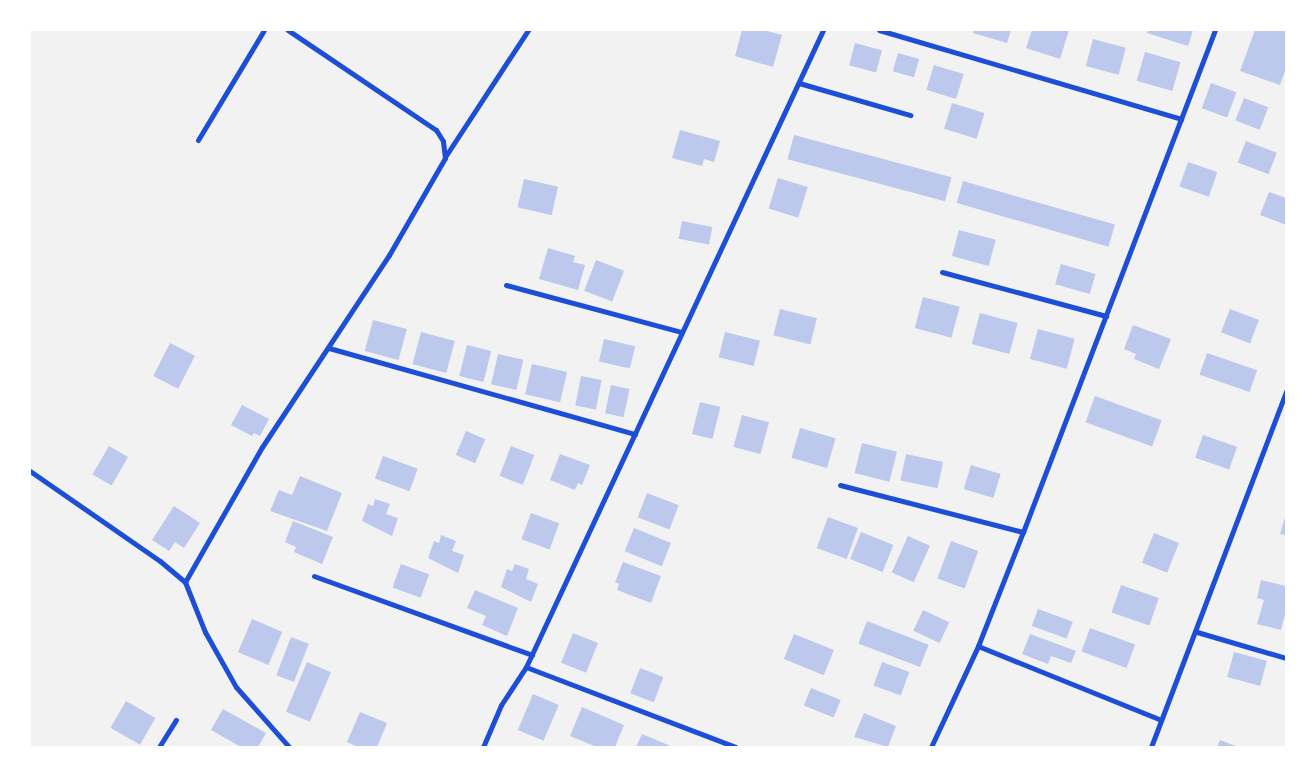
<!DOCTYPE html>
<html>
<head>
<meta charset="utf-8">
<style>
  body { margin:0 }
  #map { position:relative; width:1316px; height:777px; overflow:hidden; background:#f2f2f2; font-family:Helvetica,sans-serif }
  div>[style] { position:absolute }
  .building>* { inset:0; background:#bdc9ec; transform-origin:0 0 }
  .minor>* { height:5px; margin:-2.5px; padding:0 2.5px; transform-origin:2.5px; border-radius:2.5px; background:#1d4ed8 }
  span { translate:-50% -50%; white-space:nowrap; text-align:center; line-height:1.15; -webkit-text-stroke:5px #fff; paint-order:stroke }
  .frame { position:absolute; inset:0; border:31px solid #fff; pointer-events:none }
</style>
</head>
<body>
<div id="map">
  <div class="building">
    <div style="clip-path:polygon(742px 30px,764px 30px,782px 35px,773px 67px,735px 56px)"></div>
    <div style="clip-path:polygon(974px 30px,1011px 30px,1007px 43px,973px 33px)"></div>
    <div style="clip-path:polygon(1032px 30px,1069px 30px,1060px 59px,1026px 48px)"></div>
    <div style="clip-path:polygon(1148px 30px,1193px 30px,1188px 46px,1147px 33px)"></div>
    <div style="clip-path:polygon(1255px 30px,1286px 30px,1286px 68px,1280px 85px,1240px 71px)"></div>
    <div style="left:1093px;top:39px;width:34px;height:28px;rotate:15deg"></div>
    <div style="left:855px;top:43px;width:28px;height:23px;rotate:15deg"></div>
    <div style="left:1145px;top:52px;width:37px;height:30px;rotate:16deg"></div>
    <div style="left:898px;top:53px;width:22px;height:19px;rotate:16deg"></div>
    <div style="left:934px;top:65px;width:31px;height:26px;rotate:17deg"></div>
    <div style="left:1211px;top:83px;width:27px;height:27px;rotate:20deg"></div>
    <div style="left:1244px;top:98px;width:26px;height:24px;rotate:21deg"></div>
    <div style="left:952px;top:103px;width:34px;height:27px;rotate:17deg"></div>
    <div style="clip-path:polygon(680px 130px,720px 141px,714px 162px,704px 159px,702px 166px,672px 158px)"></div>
    <div style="left:794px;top:135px;width:163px;height:25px;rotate:15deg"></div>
    <div style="left:1246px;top:141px;width:33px;height:23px;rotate:21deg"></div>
    <div style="left:1188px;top:162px;width:31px;height:26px;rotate:19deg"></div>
    <div style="left:778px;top:178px;width:31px;height:32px;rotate:17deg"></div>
    <div style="left:524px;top:179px;width:35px;height:29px;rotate:13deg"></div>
    <div style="left:963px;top:181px;width:158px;height:23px;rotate:16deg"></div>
    <div style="clip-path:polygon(1269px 192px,1286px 198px,1286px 225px,1260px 215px)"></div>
    <div style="left:682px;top:221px;width:31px;height:18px;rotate:11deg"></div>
    <div style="left:959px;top:230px;width:38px;height:27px;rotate:15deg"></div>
    <div style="clip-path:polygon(548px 248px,575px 256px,573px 262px,585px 265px,578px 290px,539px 279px)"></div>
    <div style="left:596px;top:260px;width:30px;height:33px;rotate:21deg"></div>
    <div style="left:1061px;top:264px;width:36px;height:21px;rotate:16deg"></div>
    <div style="left:923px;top:297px;width:38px;height:32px;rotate:15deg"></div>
    <div style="left:780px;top:309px;width:38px;height:27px;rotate:14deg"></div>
    <div style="left:1230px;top:309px;width:31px;height:25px;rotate:21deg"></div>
    <div style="left:980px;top:313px;width:39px;height:32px;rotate:15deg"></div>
    <div style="left:373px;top:320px;width:35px;height:32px;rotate:15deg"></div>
    <div style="clip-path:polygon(1133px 325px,1171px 339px,1159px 369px,1134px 359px,1136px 354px,1124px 349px)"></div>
    <div style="left:1038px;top:329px;width:38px;height:31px;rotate:15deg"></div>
    <div style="left:421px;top:332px;width:35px;height:33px;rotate:15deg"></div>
    <div style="left:725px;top:332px;width:36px;height:26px;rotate:14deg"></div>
    <div style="left:604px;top:339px;width:32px;height:23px;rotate:13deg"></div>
    <div style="left:170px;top:343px;width:28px;height:37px;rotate:27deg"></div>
    <div style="left:467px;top:345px;width:25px;height:32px;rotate:14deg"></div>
    <div style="left:1207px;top:353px;width:53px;height:23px;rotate:19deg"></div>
    <div style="left:498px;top:354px;width:26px;height:31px;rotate:13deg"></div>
    <div style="left:532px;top:364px;width:36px;height:31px;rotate:13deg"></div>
    <div style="left:581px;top:376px;width:21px;height:30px;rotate:11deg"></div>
    <div style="left:611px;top:385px;width:19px;height:29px;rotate:12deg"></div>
    <div style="left:1095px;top:396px;width:71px;height:28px;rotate:20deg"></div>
    <div style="left:700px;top:402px;width:21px;height:33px;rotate:14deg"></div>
    <div style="clip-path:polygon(242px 405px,269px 419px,260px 436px,254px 433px,252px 436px,231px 425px)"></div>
    <div style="left:742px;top:415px;width:28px;height:33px;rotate:15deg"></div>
    <div style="left:800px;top:428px;width:37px;height:31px;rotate:16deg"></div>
    <div style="left:466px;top:431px;width:21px;height:26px;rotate:23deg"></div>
    <div style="left:1203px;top:435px;width:36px;height:24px;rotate:19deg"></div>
    <div style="left:862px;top:443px;width:36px;height:31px;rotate:14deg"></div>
    <div style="left:109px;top:446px;width:22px;height:33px;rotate:30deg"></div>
    <div style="left:511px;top:446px;width:25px;height:32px;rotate:21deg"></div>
    <div style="clip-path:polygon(560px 454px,590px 465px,582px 485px,578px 483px,575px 490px,550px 480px)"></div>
    <div style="left:906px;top:454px;width:38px;height:27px;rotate:12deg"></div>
    <div style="left:383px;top:456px;width:37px;height:24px;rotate:20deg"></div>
    <div style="left:971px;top:465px;width:31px;height:25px;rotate:17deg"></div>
    <div style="clip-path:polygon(300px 476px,342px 493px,327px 531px,270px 511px,279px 490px,292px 495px)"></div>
    <div style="left:647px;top:493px;width:34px;height:26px;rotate:21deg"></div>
    <div style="clip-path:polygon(375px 499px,390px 504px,386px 514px,398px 518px,392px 536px,362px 521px,368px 504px,373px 506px)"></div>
    <div style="clip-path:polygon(174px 506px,200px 523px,184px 548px,175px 542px,169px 551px,152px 540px)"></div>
    <div style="left:531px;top:513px;width:30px;height:28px;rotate:20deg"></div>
    <div style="clip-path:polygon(1286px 514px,1286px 535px,1280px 534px)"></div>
    <div style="left:828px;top:517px;width:32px;height:33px;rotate:20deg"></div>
    <div style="clip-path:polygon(293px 521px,333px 537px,322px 564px,294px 552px,296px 547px,285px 542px)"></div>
    <div style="left:634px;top:528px;width:40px;height:25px;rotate:22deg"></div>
    <div style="left:861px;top:532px;width:35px;height:29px;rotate:22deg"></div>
    <div style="left:1154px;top:533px;width:27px;height:32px;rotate:22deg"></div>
    <div style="clip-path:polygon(441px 535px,456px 541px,452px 551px,464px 555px,458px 573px,428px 558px,434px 541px,439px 543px)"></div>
    <div style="left:908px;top:536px;width:24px;height:40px;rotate:24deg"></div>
    <div style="left:951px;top:541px;width:29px;height:40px;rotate:20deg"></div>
    <div style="clip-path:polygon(623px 562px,661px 576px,651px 603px,617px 590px,619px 584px,615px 582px)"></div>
    <div style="left:401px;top:564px;width:30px;height:25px;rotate:20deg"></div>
    <div style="clip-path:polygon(515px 564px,529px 569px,526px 579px,538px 584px,531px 602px,501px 587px,507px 569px,512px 571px)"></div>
    <div style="clip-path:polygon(1261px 580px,1286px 586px,1286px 610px,1281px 630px,1257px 624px,1264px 600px,1257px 598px)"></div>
    <div style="left:1121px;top:585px;width:40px;height:29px;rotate:19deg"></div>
    <div style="clip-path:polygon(475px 590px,518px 608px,507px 636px,482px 625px,486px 616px,467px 608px)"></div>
    <div style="left:1038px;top:609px;width:37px;height:18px;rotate:20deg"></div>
    <div style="left:923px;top:610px;width:29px;height:23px;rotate:25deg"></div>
    <div style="left:252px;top:619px;width:33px;height:36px;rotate:23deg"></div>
    <div style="left:867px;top:621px;width:66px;height:24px;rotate:21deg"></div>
    <div style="left:1090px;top:628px;width:48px;height:25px;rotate:20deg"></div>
    <div style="left:573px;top:633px;width:27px;height:32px;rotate:22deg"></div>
    <div style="left:794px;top:634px;width:43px;height:27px;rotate:22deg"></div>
    <div style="clip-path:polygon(1030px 634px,1076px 651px,1071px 663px,1051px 656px,1048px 664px,1022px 654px)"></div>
    <div style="left:291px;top:637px;width:19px;height:41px;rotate:21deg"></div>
    <div style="left:1234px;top:652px;width:34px;height:26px;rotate:15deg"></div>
    <div style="left:307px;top:662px;width:26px;height:54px;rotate:23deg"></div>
    <div style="left:882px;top:662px;width:29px;height:25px;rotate:20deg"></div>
    <div style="left:640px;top:668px;width:25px;height:27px;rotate:21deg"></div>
    <div style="left:811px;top:688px;width:32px;height:19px;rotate:22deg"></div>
    <div style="left:533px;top:694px;width:28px;height:39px;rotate:23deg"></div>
    <div style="left:126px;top:701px;width:34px;height:31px;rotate:30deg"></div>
    <div style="clip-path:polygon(582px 707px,624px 725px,615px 747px,597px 747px,570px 736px)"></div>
    <div style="clip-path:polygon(223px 709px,266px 733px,258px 747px,241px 747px,211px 730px)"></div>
    <div style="clip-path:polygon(360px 712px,387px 723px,377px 747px,358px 747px,347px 742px)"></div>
    <div style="clip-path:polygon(864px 713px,896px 726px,888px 747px,854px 737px)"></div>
    <div style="clip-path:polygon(642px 734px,673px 747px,636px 747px)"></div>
    <div style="clip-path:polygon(1220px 740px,1238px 747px,1217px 747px)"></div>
  </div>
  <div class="minor">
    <div style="left:879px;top:30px;width:315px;rotate:16.4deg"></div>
    <div style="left:799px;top:83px;width:116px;rotate:16.1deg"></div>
    <div style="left:198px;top:140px;width:128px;rotate:-59deg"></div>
    <div style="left:445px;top:157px;width:152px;rotate:-56.8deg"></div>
    <div style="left:942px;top:272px;width:170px;rotate:15deg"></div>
    <div style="left:506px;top:285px;width:182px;rotate:15deg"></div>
    <div style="left:329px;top:348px;width:318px;rotate:15.7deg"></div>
    <div style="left:30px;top:471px;width:158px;rotate:34.7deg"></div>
    <div style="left:160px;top:561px;width:33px;rotate:40deg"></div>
    <div style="left:185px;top:582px;width:54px;rotate:68.2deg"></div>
    <div style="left:205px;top:632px;width:63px;rotate:60.6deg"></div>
    <div style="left:236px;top:687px;width:80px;rotate:48.5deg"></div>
    <div style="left:840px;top:485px;width:189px;rotate:14.4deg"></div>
    <div style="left:314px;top:576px;width:232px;rotate:19.9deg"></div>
    <div style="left:185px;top:582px;width:155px;rotate:-60.3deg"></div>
    <div style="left:262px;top:447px;width:230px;rotate:-56.5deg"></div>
    <div style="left:389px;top:255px;width:112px;rotate:-60deg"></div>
    <div style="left:445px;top:158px;width:17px;rotate:-97deg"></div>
    <div style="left:443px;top:141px;width:13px;rotate:-122deg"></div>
    <div style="left:436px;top:130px;width:179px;rotate:-146deg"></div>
    <div style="left:1197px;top:632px;width:93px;rotate:16.3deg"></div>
    <div style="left:978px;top:646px;width:197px;rotate:22deg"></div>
    <div style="left:526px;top:667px;width:224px;rotate:20.9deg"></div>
    <div style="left:159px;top:747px;width:32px;rotate:-58deg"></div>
    <div style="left:483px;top:747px;width:46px;rotate:-66.8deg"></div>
    <div style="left:501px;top:705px;width:45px;rotate:-56.7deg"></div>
    <div style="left:526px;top:667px;width:703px;rotate:-65deg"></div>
    <div style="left:931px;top:747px;width:111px;rotate:-65deg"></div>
    <div style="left:978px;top:646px;width:123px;rotate:-68.5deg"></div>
    <div style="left:1023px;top:532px;width:537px;rotate:-69.07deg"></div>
    <div style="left:1151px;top:747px;width:381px;rotate:-69.2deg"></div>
  </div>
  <div class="frame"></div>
</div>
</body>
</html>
